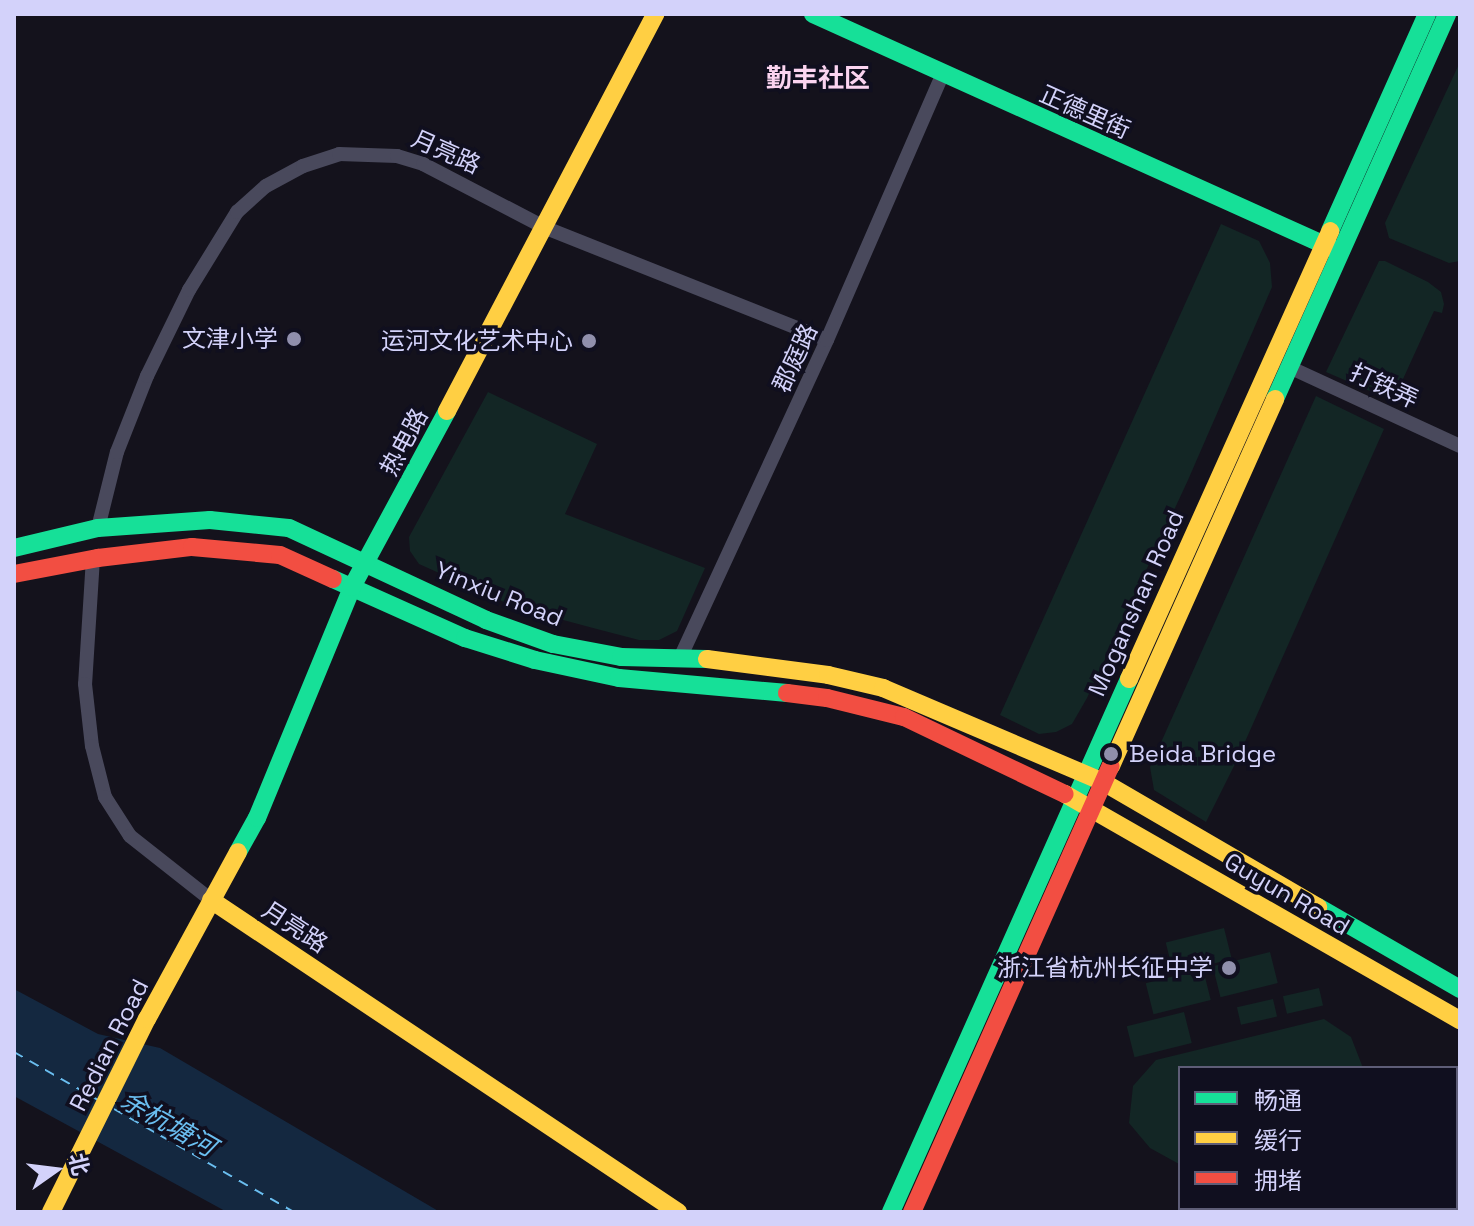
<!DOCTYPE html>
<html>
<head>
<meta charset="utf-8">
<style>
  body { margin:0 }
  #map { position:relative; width:1474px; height:1226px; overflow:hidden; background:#14121c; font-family:"Space Grotesk","Noto Sans SC",sans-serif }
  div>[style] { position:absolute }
  .green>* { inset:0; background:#132625; transform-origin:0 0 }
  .water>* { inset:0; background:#142840 }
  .ferry>* { height:2px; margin-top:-1px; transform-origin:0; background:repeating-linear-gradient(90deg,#6abef0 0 10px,transparent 0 18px) }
  .street>* { height:14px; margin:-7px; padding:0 7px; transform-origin:7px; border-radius:7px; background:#49495c }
  .fast>* { height:18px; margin:-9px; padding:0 9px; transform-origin:9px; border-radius:9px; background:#16e098 }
  .slow>* { height:18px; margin:-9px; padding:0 9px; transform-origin:9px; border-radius:9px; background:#ffcf43 }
  .jam>* { height:18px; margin:-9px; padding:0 9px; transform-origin:9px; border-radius:9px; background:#f24e42 }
  .dots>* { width:22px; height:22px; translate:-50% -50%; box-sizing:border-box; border:4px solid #100f1f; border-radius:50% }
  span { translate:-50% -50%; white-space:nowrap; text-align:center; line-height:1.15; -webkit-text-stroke:7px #100f1f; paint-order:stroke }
  .street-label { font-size:24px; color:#d3d2fa }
  .poi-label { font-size:24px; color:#d3d2fa }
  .right { translate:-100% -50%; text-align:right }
  .left { translate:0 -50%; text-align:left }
  .neighbourhood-label { font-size:26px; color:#fbd4f0; font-weight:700 }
  .water-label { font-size:26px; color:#6abef0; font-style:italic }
  .frame { position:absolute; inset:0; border:16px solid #d3d2fa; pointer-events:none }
  .legend { position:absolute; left:1178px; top:1066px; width:280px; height:144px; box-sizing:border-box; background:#100f1f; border:2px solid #5e5d77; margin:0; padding:10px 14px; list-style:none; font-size:24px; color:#d3d2fa }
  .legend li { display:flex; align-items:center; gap:16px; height:40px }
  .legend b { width:40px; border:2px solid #5e5d77 }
  .north { position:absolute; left:16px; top:1130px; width:80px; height:80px; -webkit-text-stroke:6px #100f1f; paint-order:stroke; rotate:76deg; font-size:22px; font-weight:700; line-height:32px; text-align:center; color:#d3d2fa }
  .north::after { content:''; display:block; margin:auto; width:28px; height:36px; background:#d3d2fa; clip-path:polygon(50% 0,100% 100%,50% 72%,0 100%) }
</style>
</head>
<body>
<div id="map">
  <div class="green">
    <div style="clip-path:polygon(1460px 62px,1460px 261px,1449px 263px,1389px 238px,1385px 223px)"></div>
    <div style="clip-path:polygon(1221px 224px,1259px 241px,1270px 263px,1272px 287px,1188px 480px,1087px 698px,1072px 724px,1056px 732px,1039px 734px,1000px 715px)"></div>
    <div style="clip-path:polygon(1379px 261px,1385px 261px,1428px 282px,1441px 292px,1444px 304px,1442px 313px,1434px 311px,1393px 401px,1326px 372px)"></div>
    <div style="clip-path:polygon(488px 392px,597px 444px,565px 514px,705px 568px,677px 631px,659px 640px,639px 640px,593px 628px,515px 607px,419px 564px,410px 551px,409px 537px)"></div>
    <div style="clip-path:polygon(1316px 396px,1384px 429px,1236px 762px,1206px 822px,1154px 790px,1150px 767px)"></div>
    <div style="left:1224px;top:928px;width:32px;height:60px;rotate:76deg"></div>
    <div style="left:1270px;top:952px;width:32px;height:59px;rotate:76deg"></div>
    <div style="left:1203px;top:969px;width:32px;height:59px;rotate:76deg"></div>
    <div style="left:1319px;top:988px;width:18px;height:37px;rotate:77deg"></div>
    <div style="left:1273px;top:999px;width:18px;height:37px;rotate:77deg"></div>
    <div style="left:1184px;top:1012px;width:32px;height:59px;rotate:76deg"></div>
    <div style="clip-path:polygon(1324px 1019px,1351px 1037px,1363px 1068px,1180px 1068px,1179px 1164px,1150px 1148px,1129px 1123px,1133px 1086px,1156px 1060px)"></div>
  </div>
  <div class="water">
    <div style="clip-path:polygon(14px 989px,98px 1034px,160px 1048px,440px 1212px,227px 1212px,14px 1096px)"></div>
  </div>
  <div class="ferry">
    <div style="left:14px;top:1052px;width:97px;rotate:29.7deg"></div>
    <div style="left:114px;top:1109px;width:207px;rotate:29.8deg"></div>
  </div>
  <div class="street">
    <div style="left:1289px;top:367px;width:188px;rotate:24.8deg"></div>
    <div style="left:98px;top:528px;width:78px;rotate:-76deg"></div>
    <div style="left:117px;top:452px;width:82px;rotate:-68.5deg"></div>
    <div style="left:147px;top:376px;width:96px;rotate:-64deg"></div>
    <div style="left:189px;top:290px;width:92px;rotate:-58.4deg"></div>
    <div style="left:237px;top:212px;width:39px;rotate:-42deg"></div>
    <div style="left:266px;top:186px;width:42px;rotate:-28.4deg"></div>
    <div style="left:303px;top:166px;width:38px;rotate:-18deg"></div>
    <div style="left:339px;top:154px;width:58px;rotate:2deg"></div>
    <div style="left:397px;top:156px;width:27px;rotate:17deg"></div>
    <div style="left:423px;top:164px;width:139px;rotate:27.5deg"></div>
    <div style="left:546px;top:228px;width:302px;rotate:21.7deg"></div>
    <div style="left:93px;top:558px;width:126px;rotate:93.6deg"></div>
    <div style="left:85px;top:684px;width:62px;rotate:83.6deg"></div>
    <div style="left:92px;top:746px;width:53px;rotate:75.7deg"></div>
    <div style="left:105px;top:797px;width:46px;rotate:57.3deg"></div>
    <div style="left:130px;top:836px;width:103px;rotate:38.3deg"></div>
    <div style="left:681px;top:656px;width:348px;rotate:-65.2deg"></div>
    <div style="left:827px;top:340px;width:289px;rotate:-66.5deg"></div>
    <div style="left:1456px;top:1080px;width:5px;rotate:37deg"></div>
  </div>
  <div class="fast">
    <div style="left:813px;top:14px;width:576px;rotate:24.3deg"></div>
    <div style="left:1330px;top:231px;width:238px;rotate:-65.9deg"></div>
    <div style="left:1275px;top:399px;width:422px;rotate:-65.9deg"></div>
    <div style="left:14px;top:548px;width:86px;rotate:-13.4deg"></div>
    <div style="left:98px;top:528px;width:112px;rotate:-4.1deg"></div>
    <div style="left:210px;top:520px;width:79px;rotate:5.8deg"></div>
    <div style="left:289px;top:528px;width:217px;rotate:25deg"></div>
    <div style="left:486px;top:620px;width:71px;rotate:19.7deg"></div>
    <div style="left:553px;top:644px;width:69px;rotate:10.8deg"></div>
    <div style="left:621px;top:657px;width:86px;rotate:1.3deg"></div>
    <div style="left:333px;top:579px;width:145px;rotate:24.1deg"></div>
    <div style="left:465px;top:638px;width:73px;rotate:17.4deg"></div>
    <div style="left:535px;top:660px;width:86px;rotate:12.1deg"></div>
    <div style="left:619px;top:678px;width:169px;rotate:5.1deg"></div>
    <div style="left:238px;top:852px;width:39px;rotate:-61deg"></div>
    <div style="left:257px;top:818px;width:250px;rotate:-67.6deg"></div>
    <div style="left:352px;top:587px;width:200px;rotate:-61.6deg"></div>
    <div style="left:1318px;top:907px;width:164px;rotate:30deg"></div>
    <div style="left:891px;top:1212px;width:584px;rotate:-65.94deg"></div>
  </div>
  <div class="slow">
    <div style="left:447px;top:411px;width:448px;rotate:-62.3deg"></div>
    <div style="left:707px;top:659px;width:122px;rotate:7.5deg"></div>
    <div style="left:828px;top:675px;width:57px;rotate:13.3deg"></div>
    <div style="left:883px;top:688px;width:239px;rotate:23.1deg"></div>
    <div style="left:1103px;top:782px;width:249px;rotate:30.2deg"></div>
    <div style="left:1129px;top:679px;width:491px;rotate:-65.8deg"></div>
    <div style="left:1111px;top:766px;width:402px;rotate:-65.9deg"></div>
    <div style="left:1065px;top:794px;width:455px;rotate:29.8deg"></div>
    <div style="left:211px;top:900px;width:562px;rotate:33.75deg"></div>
    <div style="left:51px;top:1212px;width:216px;rotate:-63.6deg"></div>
    <div style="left:147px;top:1019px;width:190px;rotate:-61.4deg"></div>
  </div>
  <div class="jam">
    <div style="left:14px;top:574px;width:86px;rotate:-10.8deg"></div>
    <div style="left:98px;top:558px;width:95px;rotate:-6.7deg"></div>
    <div style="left:192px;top:547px;width:88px;rotate:5.2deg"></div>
    <div style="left:280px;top:555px;width:58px;rotate:24.4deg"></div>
    <div style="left:787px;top:693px;width:40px;rotate:7.1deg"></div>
    <div style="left:827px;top:698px;width:79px;rotate:13.9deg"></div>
    <div style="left:904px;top:717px;width:178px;rotate:25.6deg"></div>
    <div style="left:912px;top:1212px;width:488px;rotate:-66deg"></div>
  </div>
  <div class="dots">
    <div style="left:294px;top:339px;background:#908fac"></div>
    <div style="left:589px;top:341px;background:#908fac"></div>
    <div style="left:1111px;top:754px;background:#908fac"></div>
    <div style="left:1229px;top:968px;background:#908fac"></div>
  </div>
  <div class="street-label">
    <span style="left:1085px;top:112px;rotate:24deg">正德里街</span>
    <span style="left:446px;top:152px;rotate:24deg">月亮路</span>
    <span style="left:795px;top:358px;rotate:-65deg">郡庭路</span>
    <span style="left:1384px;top:386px;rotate:25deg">打铁弄</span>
    <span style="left:404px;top:442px;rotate:-62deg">热电路</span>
    <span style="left:499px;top:594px;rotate:22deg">Yinxiu Road</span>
    <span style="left:1136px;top:603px;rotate:-66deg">Moganshan Road</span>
    <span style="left:1287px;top:894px;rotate:30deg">Guyun Road</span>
    <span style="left:295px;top:927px;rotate:33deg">月亮路</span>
    <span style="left:109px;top:1045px;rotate:-63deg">Redian Road</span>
  </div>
  <div class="poi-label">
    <span class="right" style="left:278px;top:339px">文津小学</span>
    <span class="right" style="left:573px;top:341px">运河文化艺术中心</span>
    <span class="left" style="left:1129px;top:754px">Beida Bridge</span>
    <span class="right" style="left:1213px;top:968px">浙江省杭州长征中学</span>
  </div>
  <div class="neighbourhood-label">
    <span style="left:818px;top:79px">勤丰社区</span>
  </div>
  <div class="water-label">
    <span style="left:168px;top:1124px;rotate:30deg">余杭塘河</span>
  </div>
  <div class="frame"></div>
  <ul class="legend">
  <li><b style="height:10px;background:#16e098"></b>畅通</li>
  <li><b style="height:10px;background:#ffcf43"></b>缓行</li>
  <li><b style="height:10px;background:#f24e42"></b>拥堵</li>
  </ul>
  <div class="north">北</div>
</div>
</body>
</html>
